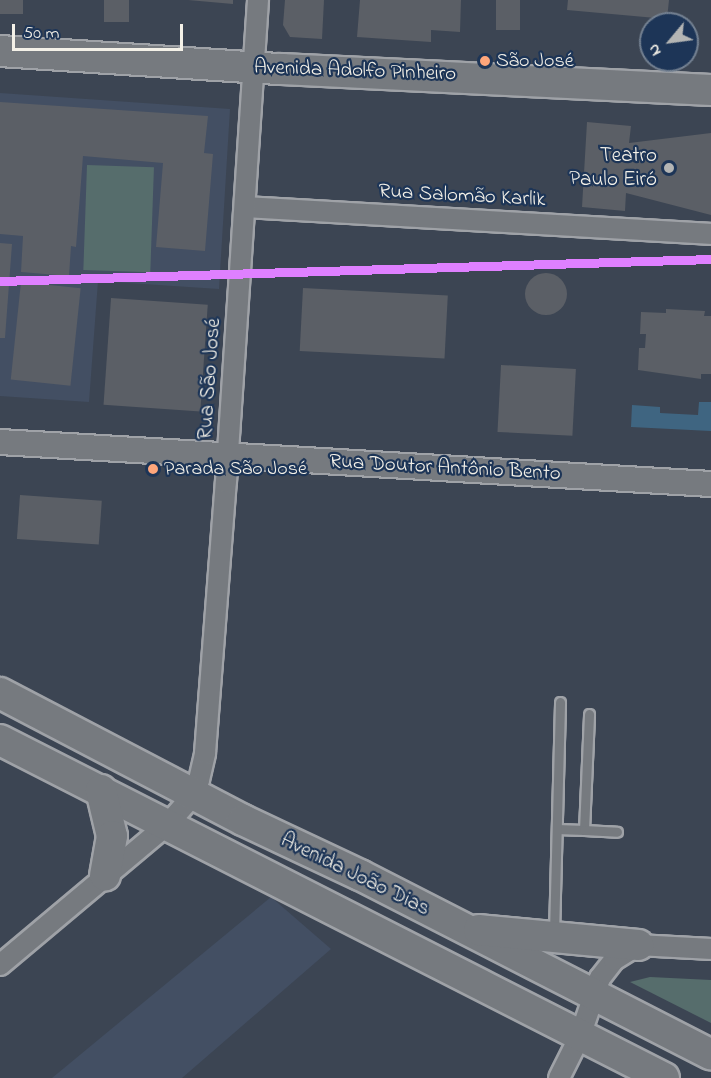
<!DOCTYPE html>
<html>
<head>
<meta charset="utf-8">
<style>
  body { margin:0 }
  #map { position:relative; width:711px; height:1078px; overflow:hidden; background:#3c4553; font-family:"Indie Flower",sans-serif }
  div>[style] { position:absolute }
  .built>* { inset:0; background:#434f63 }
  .green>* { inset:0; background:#566d6c; transform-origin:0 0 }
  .water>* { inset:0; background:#3f6581 }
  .building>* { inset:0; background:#5b5f66; transform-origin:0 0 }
  .round { border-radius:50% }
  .roads { filter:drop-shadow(2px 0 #9fa2a7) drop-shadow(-2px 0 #9fa2a7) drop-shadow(0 2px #9fa2a7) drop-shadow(0 -2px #9fa2a7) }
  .service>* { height:9px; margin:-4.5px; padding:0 4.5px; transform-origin:4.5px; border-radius:4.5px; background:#767a7f }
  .minor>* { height:20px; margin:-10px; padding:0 10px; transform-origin:10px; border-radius:10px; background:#767a7f }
  .tertiary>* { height:24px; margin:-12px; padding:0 12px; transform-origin:12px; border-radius:12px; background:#767a7f }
  .primary>* { height:30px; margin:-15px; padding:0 15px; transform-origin:15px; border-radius:15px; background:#767a7f }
  .metro-1>* { height:9px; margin:-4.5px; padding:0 4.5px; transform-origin:4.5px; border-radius:4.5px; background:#df80ff }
  .dots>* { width:16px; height:16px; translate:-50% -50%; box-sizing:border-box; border:3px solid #1d3557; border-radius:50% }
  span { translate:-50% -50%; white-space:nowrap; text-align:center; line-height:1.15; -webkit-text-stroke:4.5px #1d3557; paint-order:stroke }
  .bus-label { font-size:20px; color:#f4f1e8 }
  .left { translate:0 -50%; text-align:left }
  .street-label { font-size:21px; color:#f4f1e8 }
  .poi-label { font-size:21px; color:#f4f1e8 }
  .right { translate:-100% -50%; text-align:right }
  .north { position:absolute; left:639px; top:12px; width:60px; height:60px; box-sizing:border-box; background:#1d3557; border:2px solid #738091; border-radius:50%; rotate:241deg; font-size:16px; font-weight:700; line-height:24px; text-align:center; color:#f4f1e8 }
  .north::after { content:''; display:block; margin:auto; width:21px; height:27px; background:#b4b5b4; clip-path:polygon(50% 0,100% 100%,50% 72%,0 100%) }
  .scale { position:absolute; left:12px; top:24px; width:171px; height:27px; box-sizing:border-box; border:3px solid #f4f1e8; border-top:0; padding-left:8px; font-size:18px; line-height:21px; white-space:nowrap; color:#f4f1e8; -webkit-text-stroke:4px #1d3557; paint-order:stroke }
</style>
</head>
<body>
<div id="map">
  <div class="built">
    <div style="clip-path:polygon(0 93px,230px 109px,219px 289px,98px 281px,89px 402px,0 396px)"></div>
    <div style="clip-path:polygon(271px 897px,331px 949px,182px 1078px,52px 1078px)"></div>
  </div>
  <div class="green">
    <div style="left:87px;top:165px;width:67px;height:105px;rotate:2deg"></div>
    <div style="clip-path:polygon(650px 977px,711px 980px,711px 1023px,630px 982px)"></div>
  </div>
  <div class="water">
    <div style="clip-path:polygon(699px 402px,711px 402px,711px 431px,631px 427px,632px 405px,660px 407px,660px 413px,698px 415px)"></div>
  </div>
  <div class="building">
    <div style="left:0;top:0;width:23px;height:14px"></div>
    <div style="left:104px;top:0;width:25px;height:22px"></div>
    <div style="clip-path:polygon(188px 0,233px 0,233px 4px)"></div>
    <div style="clip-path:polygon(285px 0,324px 0,322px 39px,290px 37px,283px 25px)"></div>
    <div style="clip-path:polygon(360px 0,461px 0,460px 32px,431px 30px,431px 42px,357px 37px)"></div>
    <div style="left:496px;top:0;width:24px;height:30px"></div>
    <div style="clip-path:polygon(568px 0,669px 0,667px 19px,567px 10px)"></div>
    <div style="clip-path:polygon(0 102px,208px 116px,204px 153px,213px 154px,205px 251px,156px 247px,163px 163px,83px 156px,76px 247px,71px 246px,69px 276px,21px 272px,23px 236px,0 234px)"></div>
    <div style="clip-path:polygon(587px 122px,631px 126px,629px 143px,711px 133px,711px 215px,626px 193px,625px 211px,582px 207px)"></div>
    <div style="clip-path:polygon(0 243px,12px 244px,5px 338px,0 338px)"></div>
    <div class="round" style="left:525px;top:273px;width:42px;height:42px"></div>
    <div style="left:21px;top:282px;width:60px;height:98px;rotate:6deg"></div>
    <div style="left:303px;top:288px;width:145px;height:63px;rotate:3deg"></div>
    <div style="left:111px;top:298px;width:97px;height:107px;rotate:4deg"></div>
    <div style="clip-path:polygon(666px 309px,705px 311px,704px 316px,711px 316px,711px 374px,701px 374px,701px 379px,638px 370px,639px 348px,645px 348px,646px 334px,640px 334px,641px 312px,666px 313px)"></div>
    <div style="left:501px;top:365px;width:75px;height:67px;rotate:3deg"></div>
    <div style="left:20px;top:495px;width:82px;height:44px;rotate:4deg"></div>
  </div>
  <div class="roads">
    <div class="service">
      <div style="left:557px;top:829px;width:27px;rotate:2deg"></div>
      <div style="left:584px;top:830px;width:116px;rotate:-87.5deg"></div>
      <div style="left:584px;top:830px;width:33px;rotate:3deg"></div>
      <div style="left:554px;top:933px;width:231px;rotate:-88.5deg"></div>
    </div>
    <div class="minor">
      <div style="left:246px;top:207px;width:466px;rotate:3.3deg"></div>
      <div style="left:0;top:965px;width:219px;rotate:-40deg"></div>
      <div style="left:168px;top:824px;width:38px;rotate:-49deg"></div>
      <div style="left:193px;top:795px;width:16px;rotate:-68deg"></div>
      <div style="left:199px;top:780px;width:28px;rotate:-77deg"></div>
      <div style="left:205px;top:753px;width:272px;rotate:-85.6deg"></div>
      <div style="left:226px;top:482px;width:483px;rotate:-86.2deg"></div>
      <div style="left:559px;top:1078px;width:47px;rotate:-63.4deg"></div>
      <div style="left:580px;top:1036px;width:61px;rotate:-71deg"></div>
      <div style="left:600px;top:978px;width:23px;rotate:-52deg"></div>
      <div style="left:614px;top:960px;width:28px;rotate:-32deg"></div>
      <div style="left:638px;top:945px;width:73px;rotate:3.1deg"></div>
    </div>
    <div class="tertiary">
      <div style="left:0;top:442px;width:712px;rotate:3.38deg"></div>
    </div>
    <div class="primary">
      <div style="left:0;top:51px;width:282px;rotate:3.7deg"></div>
      <div style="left:281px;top:69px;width:431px;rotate:2.8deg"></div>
      <div style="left:0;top:693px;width:274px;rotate:27.6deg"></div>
      <div style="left:243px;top:820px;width:129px;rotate:25.2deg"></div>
      <div style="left:360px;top:875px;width:394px;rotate:27.1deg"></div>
      <div style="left:0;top:740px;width:745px;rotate:26.98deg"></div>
      <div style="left:101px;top:790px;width:47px;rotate:76.6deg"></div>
      <div style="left:112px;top:836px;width:40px;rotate:100deg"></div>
      <div style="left:479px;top:930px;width:160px;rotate:5.4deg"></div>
    </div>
  </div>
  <div class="metro-1">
    <div style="left:0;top:281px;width:711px;rotate:-1.77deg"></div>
  </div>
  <div class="dots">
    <div style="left:485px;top:61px;background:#fea67b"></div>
    <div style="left:669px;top:168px;background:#b4b5b4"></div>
    <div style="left:153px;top:469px;background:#fea67b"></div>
  </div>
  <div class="bus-label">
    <span class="left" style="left:496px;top:61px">São José</span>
    <span class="left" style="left:164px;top:469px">Parada São José</span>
  </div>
  <div class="street-label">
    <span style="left:355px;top:71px;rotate:2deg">Avenida Adolfo Pinheiro</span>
    <span style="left:462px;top:196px;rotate:3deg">Rua Salomão Karlik</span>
    <span style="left:210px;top:379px;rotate:-86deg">Rua São José</span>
    <span style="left:445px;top:468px;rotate:3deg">Rua Doutor Antônio Bento</span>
    <span style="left:355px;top:875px;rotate:26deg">Avenida João Dias</span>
  </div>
  <div class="poi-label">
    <span class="right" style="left:657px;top:168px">Teatro<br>Paulo Eiró</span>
  </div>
  <div class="north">N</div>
  <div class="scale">50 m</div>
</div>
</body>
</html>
